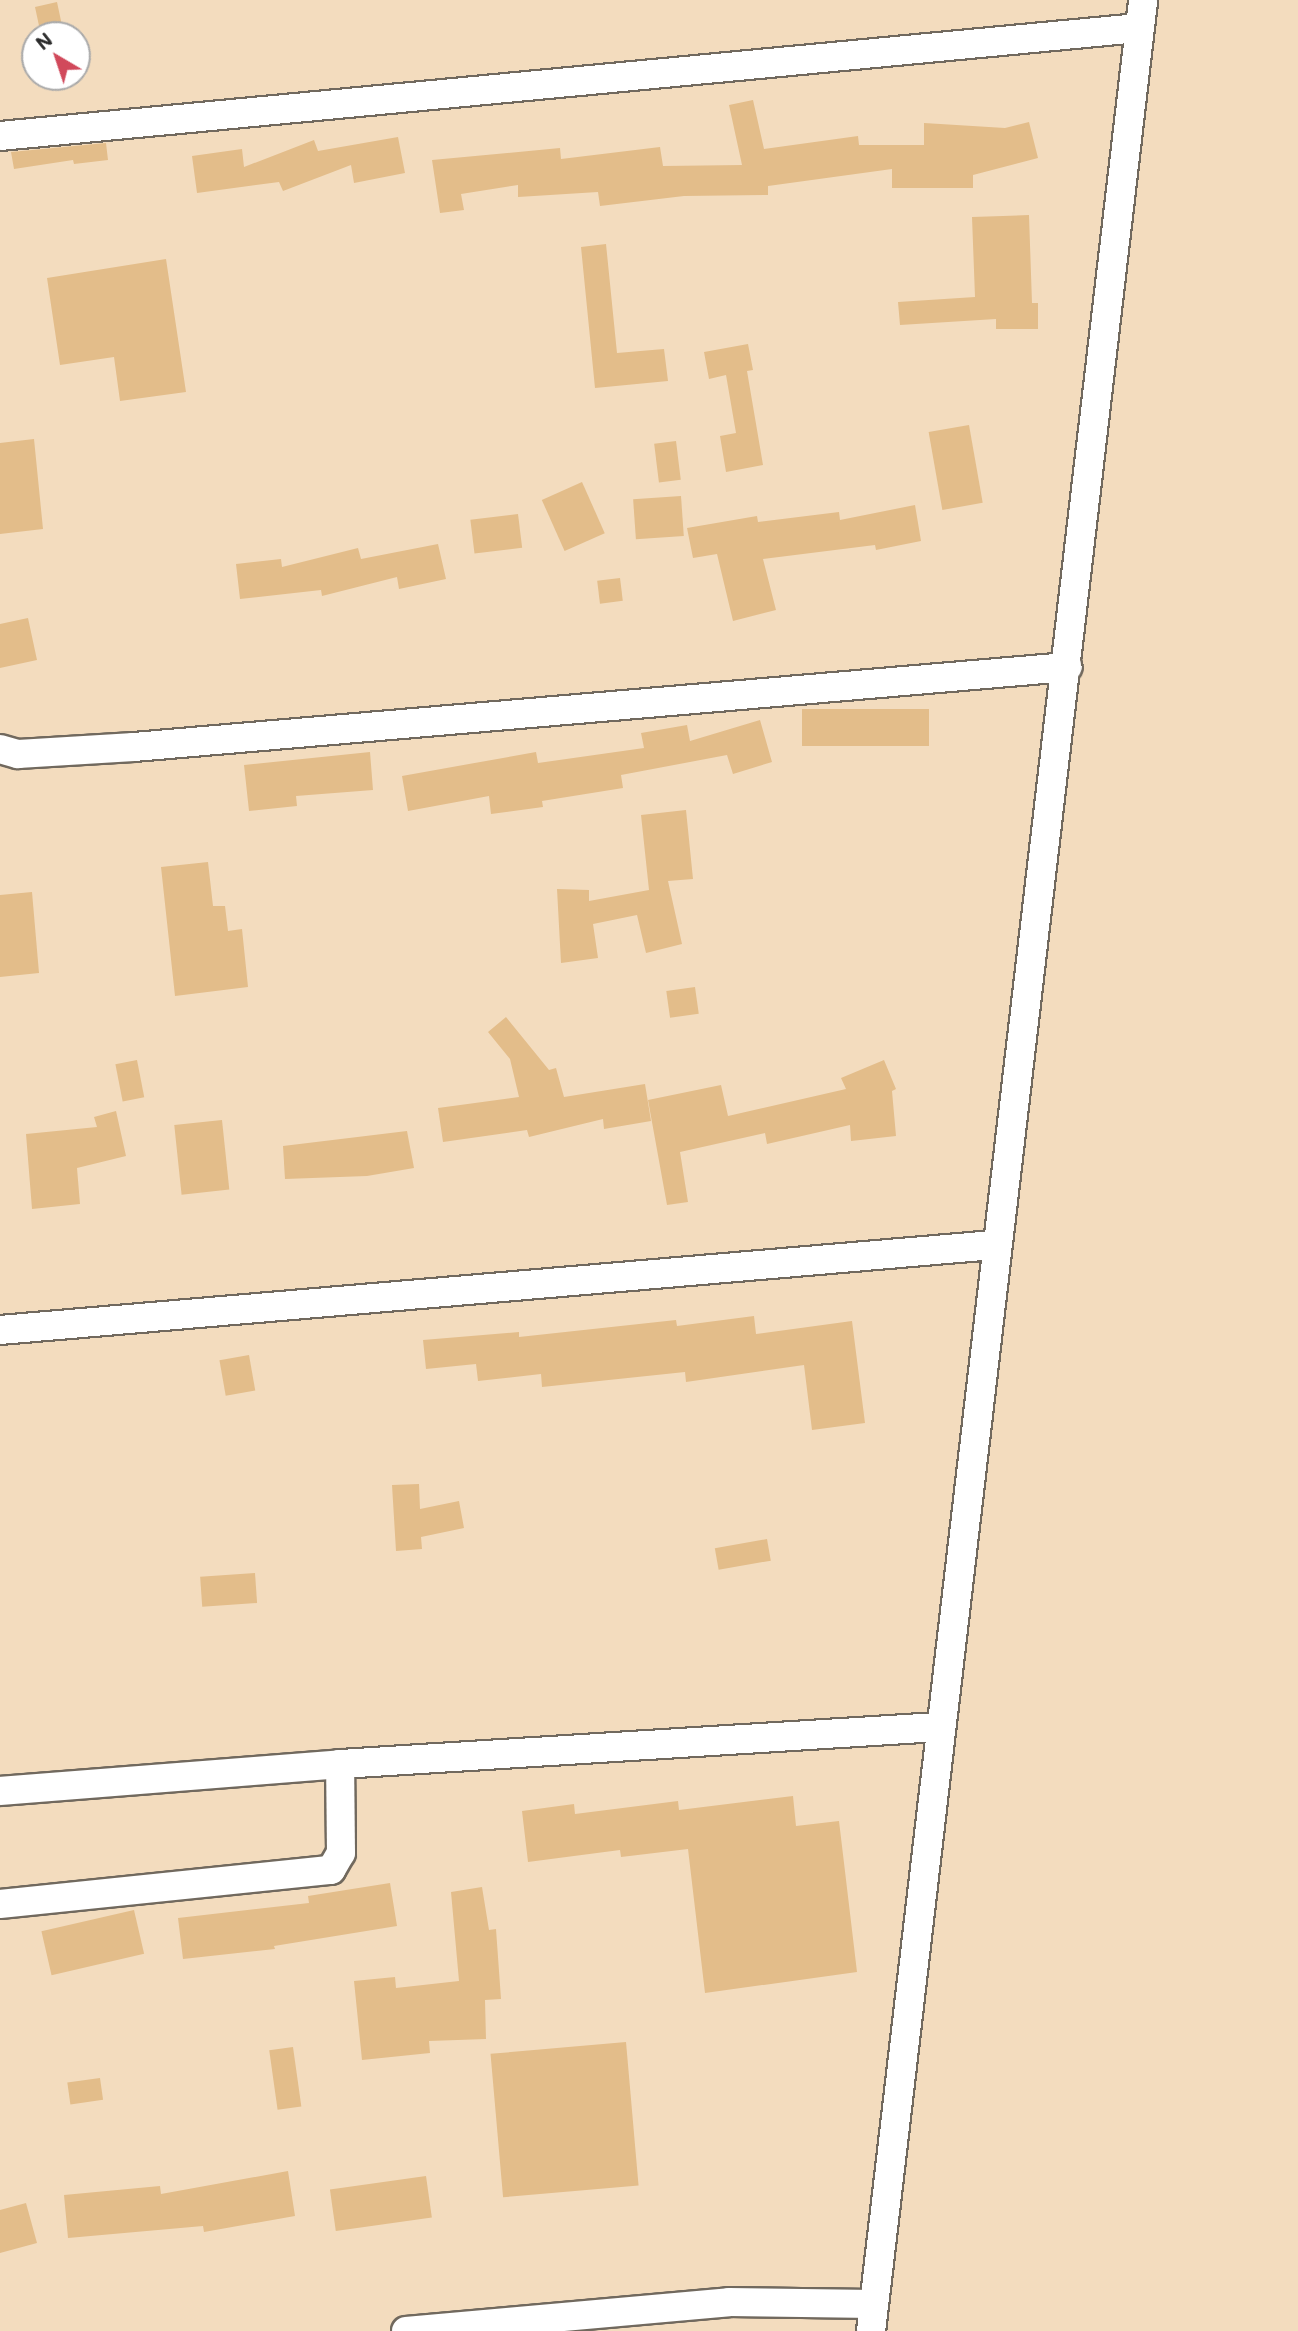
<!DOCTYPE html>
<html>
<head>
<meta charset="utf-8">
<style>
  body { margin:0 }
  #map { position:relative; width:1298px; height:2331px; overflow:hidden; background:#f3dcbe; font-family:Mali,sans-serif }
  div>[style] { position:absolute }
  .building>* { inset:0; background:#e3bd8a; transform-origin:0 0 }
  .roads { filter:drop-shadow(2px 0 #71695e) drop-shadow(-2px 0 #71695e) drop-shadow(0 2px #71695e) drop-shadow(0 -2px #71695e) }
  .minor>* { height:28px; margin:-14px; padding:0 14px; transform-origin:14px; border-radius:14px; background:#fff }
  span { translate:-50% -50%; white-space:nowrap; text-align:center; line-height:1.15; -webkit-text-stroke:5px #fff; paint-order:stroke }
  .north { position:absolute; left:21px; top:21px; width:70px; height:70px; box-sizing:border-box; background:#fff; border:2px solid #aaa; border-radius:50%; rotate:321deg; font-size:19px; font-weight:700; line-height:28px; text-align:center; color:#2b2b2b }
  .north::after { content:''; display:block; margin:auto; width:24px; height:32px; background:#d1495b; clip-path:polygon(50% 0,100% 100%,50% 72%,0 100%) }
</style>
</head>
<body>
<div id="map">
  <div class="building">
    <div style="clip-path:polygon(57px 2px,64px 35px,41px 35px,35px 7px)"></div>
    <div style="clip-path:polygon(753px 100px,764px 149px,858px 136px,859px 145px,924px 145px,924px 123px,1005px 128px,1029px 122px,1038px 158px,973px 175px,973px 188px,892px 188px,892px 169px,768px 186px,768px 195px,684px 196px,600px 206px,598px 192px,518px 197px,518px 185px,461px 194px,464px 210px,440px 213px,432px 160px,560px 148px,561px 159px,660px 147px,663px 166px,742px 165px,729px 105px)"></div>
    <div style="clip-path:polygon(398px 137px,405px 173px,354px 183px,351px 165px,283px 191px,279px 182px,197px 193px,192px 156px,242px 149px,244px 167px,314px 140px,318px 151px)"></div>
    <div style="clip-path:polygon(106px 143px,108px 160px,74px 164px,73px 160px,14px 169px,11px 152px)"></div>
    <div style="clip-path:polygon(1029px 215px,1032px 303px,1038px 303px,1038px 329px,996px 329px,996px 319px,900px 325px,898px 302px,975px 297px,972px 217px)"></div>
    <div style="clip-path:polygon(606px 244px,617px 353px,664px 349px,668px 381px,595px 388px,581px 247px)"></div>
    <div style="clip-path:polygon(166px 259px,186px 392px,120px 401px,114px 357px,60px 365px,47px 278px)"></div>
    <div style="clip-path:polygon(748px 344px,753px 370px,747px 371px,763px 465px,726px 472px,720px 436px,736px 433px,726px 375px,709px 379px,704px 352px)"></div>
    <div style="left:969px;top:425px;width:79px;height:41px;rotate:80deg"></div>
    <div style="clip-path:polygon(34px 439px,43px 529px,0 534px,0 443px)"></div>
    <div style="left:676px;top:441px;width:39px;height:22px;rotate:83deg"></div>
    <div style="left:582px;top:482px;width:56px;height:44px;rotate:66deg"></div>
    <div style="left:681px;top:496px;width:40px;height:48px;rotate:86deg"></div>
    <div style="clip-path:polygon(915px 505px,921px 541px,876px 550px,875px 545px,763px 559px,776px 610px,733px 621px,717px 554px,693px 558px,687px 528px,757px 516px,758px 522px,839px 512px,840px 520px)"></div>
    <div style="left:518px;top:514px;width:34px;height:48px;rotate:83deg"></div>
    <div style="clip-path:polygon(438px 544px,446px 579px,399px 589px,397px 577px,322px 596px,321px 590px,240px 599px,236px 564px,281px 559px,282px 567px,358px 548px,361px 559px)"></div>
    <div style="left:620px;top:578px;width:23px;height:23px;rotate:83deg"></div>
    <div style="clip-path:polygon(28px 618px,37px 660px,0 668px,0 624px)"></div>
    <div style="left:929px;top:709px;width:37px;height:127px;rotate:90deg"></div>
    <div style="clip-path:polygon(760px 720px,772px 762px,733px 774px,727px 755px,621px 775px,623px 788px,542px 801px,543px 807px,491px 814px,489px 796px,408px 811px,402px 776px,536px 752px,538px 763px,644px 748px,641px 733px,687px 725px,690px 741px)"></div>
    <div style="clip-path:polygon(370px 752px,373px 790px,296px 796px,297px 806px,249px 811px,244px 765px)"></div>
    <div style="clip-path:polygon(686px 810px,693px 879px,668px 881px,682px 944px,646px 953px,637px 915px,593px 924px,598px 958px,561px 963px,557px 889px,589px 890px,589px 901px,649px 890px,641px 815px)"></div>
    <div style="clip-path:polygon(208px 862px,213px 906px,225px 906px,228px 931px,242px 929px,248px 987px,175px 996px,161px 867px)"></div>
    <div style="clip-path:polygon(32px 892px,39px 973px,0 977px,0 895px)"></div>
    <div style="left:695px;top:987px;width:27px;height:29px;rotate:82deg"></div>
    <div style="clip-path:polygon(506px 1017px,549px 1070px,556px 1068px,564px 1097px,645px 1084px,651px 1121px,604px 1129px,603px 1119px,529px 1137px,527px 1130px,443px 1142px,438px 1108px,519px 1097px,510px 1059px,488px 1032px)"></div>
    <div style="left:137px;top:1060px;width:38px;height:22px;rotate:79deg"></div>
    <div style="clip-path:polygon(884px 1060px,896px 1089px,892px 1091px,896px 1136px,851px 1141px,850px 1125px,767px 1144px,765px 1133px,680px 1152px,688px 1202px,667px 1205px,648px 1100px,721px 1085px,728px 1116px,846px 1089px,841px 1078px)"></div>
    <div style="clip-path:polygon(116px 1111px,126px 1156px,77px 1168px,80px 1204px,32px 1209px,26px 1134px,97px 1127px,94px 1117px)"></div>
    <div style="left:222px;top:1120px;width:70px;height:48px;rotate:84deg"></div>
    <div style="clip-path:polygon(407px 1131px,414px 1168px,367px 1176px,285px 1179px,283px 1146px)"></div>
    <div style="clip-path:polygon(754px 1316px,756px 1334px,852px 1321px,865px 1423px,812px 1430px,804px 1365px,686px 1382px,685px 1372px,542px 1387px,541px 1374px,478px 1381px,476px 1364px,426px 1369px,423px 1340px,519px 1332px,519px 1337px,676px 1320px,677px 1326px)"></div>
    <div style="left:249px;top:1355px;width:36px;height:30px;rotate:80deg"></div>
    <div style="clip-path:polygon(419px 1484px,420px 1509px,459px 1501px,464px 1528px,421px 1537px,422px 1549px,396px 1551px,392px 1485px)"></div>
    <div style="left:767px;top:1539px;width:22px;height:53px;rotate:80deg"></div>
    <div style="left:255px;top:1573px;width:30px;height:55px;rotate:86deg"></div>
    <div style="clip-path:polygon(793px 1796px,796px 1826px,839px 1821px,857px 1972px,705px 1993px,688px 1849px,621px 1857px,620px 1850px,528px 1862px,522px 1811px,574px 1804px,575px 1814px,678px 1801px,679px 1810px)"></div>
    <div style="clip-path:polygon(390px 1883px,397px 1926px,274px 1946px,275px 1949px,183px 1959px,178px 1918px,309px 1903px,308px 1896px)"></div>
    <div style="clip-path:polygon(482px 1887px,489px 1930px,496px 1929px,501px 1999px,485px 2000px,486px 2039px,429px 2041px,430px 2053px,362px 2060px,354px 1981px,395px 1977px,396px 1988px,459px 1981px,451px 1892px)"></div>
    <div style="left:134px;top:1910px;width:45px;height:95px;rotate:77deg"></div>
    <div style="left:626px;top:2042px;width:144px;height:136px;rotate:85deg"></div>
    <div style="left:293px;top:2047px;width:60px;height:24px;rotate:82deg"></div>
    <div style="left:100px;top:2078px;width:22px;height:33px;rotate:82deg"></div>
    <div style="clip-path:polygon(288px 2171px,295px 2216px,204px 2232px,203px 2226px,68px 2238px,64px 2195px,160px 2186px,161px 2194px)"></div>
    <div style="left:426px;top:2176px;width:42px;height:97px;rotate:82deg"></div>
    <div style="clip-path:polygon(26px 2203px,37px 2243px,0 2253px,0 2210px)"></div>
  </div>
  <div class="roads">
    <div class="minor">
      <div style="left:0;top:136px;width:1144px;rotate:-5.42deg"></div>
      <div style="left:0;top:749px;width:19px;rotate:16deg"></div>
      <div style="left:18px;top:754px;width:116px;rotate:-3.5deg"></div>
      <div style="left:134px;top:747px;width:937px;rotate:-4.9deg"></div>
      <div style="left:0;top:1330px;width:998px;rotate:-4.89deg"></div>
      <div style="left:0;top:1791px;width:341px;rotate:-4.5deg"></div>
      <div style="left:340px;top:1764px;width:599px;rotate:-3.54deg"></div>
      <div style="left:0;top:1904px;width:333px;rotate:-5.9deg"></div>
      <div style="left:331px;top:1870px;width:20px;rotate:-60deg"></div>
      <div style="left:341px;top:1853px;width:89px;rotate:-90.6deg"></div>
      <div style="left:406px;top:2331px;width:324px;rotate:-5.1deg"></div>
      <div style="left:729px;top:2302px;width:145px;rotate:0.8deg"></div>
      <div style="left:871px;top:2331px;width:2347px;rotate:-83.34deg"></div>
    </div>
  </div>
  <div class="north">N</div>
</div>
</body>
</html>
